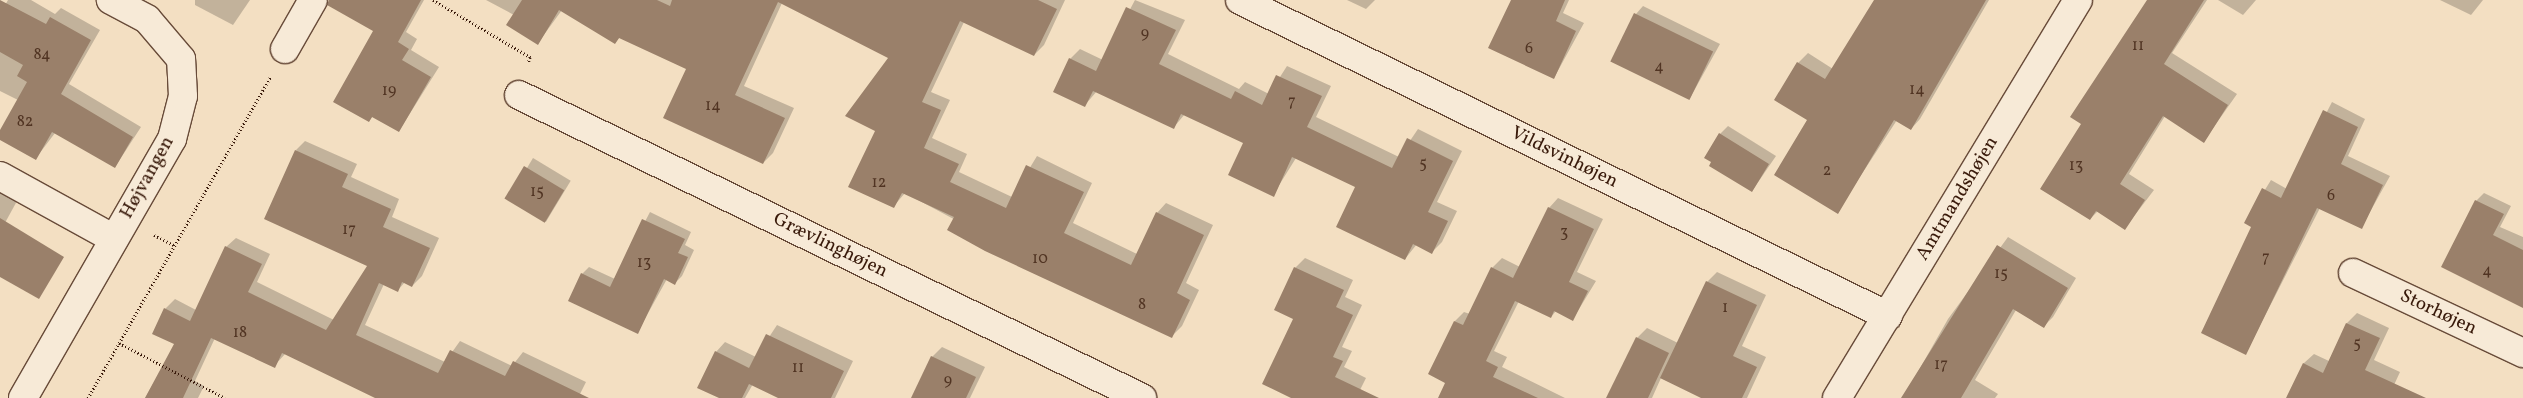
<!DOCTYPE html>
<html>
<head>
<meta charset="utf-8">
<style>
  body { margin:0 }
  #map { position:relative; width:2523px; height:398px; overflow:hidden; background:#f3dfc2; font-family:Vollkorn,serif }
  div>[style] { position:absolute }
  .shadow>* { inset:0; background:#0003; transform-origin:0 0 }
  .building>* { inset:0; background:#9a806a; transform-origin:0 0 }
  .path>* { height:3px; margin-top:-1.5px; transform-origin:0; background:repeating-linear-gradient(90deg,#391a0b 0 1px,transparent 0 3.5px) }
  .roads { filter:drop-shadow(1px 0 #684b39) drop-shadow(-1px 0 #684b39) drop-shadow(0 1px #684b39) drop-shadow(0 -1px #684b39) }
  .street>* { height:28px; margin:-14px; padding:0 14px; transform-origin:14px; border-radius:14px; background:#f7ead7 }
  span { translate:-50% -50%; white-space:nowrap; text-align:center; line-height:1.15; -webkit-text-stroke:4px #f7ead7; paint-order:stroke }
  .number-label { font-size:16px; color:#513423 }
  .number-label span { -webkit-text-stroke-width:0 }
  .street-label { font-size:19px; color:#391a0b }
</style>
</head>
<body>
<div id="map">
  <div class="shadow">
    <div style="clip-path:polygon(8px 0,31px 0,55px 14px,61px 8px,100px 30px,69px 84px,141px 127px,115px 167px,55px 133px,36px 158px,0 138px,18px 100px,0 91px,0 14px)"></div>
    <div style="clip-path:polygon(195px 0,250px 0,233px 25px,195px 5px)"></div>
    <div style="clip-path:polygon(355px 0,424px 0,406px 32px,417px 39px,411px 50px,439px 67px,399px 131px,373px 116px,369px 121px,374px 31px)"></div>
    <div style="clip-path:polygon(486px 0,1065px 0,1044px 45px,1034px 55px,964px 22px,931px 92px,950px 100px,932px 138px,967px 154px,959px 172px,1012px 197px,1037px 156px,1092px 183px,1073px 223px,1137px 254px,1157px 213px,1166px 203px,1213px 225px,1186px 283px,1199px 290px,1182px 326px,1172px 336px,905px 193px,893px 207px,876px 130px,890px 57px,782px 3px,744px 86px,794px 108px,773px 153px,763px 163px,688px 68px,620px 37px,615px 43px,562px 10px,538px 43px,514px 15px)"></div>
    <div style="clip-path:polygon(1135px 0,1185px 20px,1168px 54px,1239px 89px,1245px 82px,1269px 94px,1287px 66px,1331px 86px,1316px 117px,1399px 157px,1418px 129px,1462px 151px,1437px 202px,1457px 211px,1442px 242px,1432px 252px,1417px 244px,1405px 259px,1357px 186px,1296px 158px,1273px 195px,1245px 143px,1185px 114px,1174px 127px,1097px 91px,1085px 105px,1070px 59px,1080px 49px,1103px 60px)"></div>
    <div style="clip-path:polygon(1347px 0,1375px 0,1366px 9px)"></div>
    <div style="clip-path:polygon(1512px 0,1569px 0,1563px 13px,1584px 23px,1554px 78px)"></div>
    <div style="clip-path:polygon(1875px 0,1989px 0,1920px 119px,1911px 129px,1897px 120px,1837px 212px,1809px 119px,1798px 63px,1808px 53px,1833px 69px)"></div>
    <div style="clip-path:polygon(2148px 0,2207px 0,2172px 53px,2237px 94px,2204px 141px,2165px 116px,2129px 174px,2154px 190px,2125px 228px,2098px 211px,2090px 219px,2083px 124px)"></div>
    <div style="clip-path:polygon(2218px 0,2256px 0,2243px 15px)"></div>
    <div style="clip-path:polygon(2440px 0,2483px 0,2471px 15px)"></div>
    <div style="clip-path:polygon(1643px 6px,1720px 44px,1690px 98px,1636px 14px)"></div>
    <div style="clip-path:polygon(2332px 102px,2365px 119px,2348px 156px,2390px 176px,2361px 228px,2320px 208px,2246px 353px,2253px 226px,2245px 222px,2271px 180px,2287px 189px)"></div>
    <div style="clip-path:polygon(1728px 126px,1776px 156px,1752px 191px,1720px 134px)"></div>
    <div style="clip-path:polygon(305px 141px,357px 164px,351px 177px,399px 199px,392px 217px,439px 238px,422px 276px,412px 286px,405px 282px,398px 290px,384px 284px,365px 325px,445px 362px,460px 341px,512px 366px,523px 352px,586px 382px,578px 398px,378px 398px,286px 353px,274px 366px,215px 338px,195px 381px,204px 386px,198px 398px,145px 398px,176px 344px,165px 309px,175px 299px,196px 310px,226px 247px,236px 238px,270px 254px,257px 282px,334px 320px,369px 265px,296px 150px)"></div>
    <div style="left:533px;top:158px;width:44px;height:48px;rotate:31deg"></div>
    <div style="clip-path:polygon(0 192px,17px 201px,0 232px)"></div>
    <div style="clip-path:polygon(2484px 193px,2511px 206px,2500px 227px,2523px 237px,2523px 301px,2476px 201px)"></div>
    <div style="clip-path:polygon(1558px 198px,1603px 219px,1577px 272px,1596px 281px,1573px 319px,1556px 311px,1551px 317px,1519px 301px,1494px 351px,1507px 357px,1502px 367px,1565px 398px,1439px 398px,1447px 382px,1455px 321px,1464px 312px,1470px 314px,1492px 268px,1502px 258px,1520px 267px,1549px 208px)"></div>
    <div style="clip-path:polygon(650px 212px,691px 232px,685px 245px,694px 250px,682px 276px,675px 283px,667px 279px,637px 333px,582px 274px,589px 267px,615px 279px)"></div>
    <div style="clip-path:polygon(2008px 237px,2076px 278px,2053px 317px,2043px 327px,2016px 310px,1975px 380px,1998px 394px,1995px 398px,1903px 398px,1948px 319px)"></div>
    <div style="clip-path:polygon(1305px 258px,1353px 280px,1345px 297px,1362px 305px,1342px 347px,1352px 351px,1344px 367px,1366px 378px,1356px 398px,1294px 398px,1295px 268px)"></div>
    <div style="clip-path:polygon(1717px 272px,1766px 295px,1742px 346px,1766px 357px,1747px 398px,1704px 398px,1661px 378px,1652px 398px,1608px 398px,1637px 338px,1647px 328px,1678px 343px,1707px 282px)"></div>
    <div style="clip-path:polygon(2357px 313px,2389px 328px,2374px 360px,2400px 372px,2388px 398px,2288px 398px,2304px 363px,2314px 354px,2329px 361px,2347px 323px)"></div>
    <div style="clip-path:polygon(777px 325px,853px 361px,835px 398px,781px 398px,753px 384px,745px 398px,722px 398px,716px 352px,725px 342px,756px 357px)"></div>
    <div style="clip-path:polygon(942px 347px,985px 367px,970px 398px,913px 398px,932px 357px)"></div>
  </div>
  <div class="building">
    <div style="clip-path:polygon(0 0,46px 24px,50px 17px,91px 40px,61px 94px,133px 137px,115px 168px,52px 132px,36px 160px,0 140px,0 130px,27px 82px,17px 76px,23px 65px,0 52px)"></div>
    <div style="clip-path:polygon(329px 0,421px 0,398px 42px,409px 49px,402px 60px,431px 77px,399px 132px,372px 117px,369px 122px,333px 102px,373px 31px,327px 5px)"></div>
    <div style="clip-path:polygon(522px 0,657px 0,670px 6px,672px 0,1038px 0,1057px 9px,1034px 56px,960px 21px,922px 102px,941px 110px,924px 148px,959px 164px,950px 182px,1006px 208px,1026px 165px,1084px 192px,1064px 233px,1131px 265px,1156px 212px,1204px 235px,1177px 293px,1190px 300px,1172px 338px,985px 251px,947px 230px,954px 217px,902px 193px,894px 208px,848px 187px,875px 131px,845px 116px,888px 58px,778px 2px,735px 95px,785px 118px,763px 164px,663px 118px,686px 69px,619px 38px,615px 44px,559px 10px,538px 45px,506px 25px)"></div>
    <div style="clip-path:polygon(1511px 0,1565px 0,1556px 21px,1576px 31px,1554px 79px,1488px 48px)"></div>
    <div style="clip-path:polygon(1874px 0,1986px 0,1911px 130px,1894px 120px,1838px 214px,1774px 175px,1807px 120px,1774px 100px,1797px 62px,1825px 79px)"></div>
    <div style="clip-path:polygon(2147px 0,2204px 0,2164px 64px,2228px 105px,2204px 143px,2163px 116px,2120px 184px,2145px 200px,2125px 230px,2096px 211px,2090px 220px,2040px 189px,2081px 124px,2070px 117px)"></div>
    <div style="clip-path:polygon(1126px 7px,1176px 30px,1159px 64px,1231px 99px,1235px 91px,1262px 105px,1276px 75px,1322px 96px,1307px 127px,1392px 168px,1407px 138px,1453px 161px,1428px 212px,1448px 221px,1432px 254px,1413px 244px,1405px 260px,1336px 227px,1355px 187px,1292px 157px,1274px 197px,1228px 175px,1243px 143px,1181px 114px,1174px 129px,1093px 91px,1085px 107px,1053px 92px,1069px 58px,1096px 71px)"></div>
    <div style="left:1634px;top:13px;width:88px;height:54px;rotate:26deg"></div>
    <div style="clip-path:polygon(2323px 110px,2358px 127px,2341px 164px,2383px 185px,2362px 229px,2317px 208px,2246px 355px,2201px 333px,2251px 227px,2244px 223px,2262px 188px,2281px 198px)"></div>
    <div style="clip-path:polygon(1719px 133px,1769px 164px,1752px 192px,1709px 166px,1711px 162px,1704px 158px)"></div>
    <div style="clip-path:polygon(295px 150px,348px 174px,342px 187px,391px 209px,383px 227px,430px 248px,412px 287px,402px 282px,398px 292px,379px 283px,356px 335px,438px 373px,450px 350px,505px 376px,513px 361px,589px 398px,375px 398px,282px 353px,275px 368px,211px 338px,183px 398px,145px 398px,174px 344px,152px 334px,164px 308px,190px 321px,225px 246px,262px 264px,248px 292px,326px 330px,367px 266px,264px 219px)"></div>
    <div style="left:524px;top:166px;width:47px;height:38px;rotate:31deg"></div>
    <div style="clip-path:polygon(2475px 200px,2504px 214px,2493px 235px,2523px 250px,2523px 308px,2441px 267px)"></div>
    <div style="clip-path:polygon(1548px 207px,1594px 229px,1569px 282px,1588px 291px,1573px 321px,1554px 311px,1551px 318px,1515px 301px,1486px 361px,1498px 367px,1493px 377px,1538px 398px,1438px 398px,1445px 383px,1428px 374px,1454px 321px,1463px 325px,1491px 267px,1513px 278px)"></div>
    <div style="clip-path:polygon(0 218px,64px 257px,39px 299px,0 277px)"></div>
    <div style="clip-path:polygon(642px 219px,685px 239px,678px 253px,688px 257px,675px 285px,664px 279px,638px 334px,568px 301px,581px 273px,610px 287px)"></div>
    <div style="clip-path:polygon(1997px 245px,2068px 288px,2044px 328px,2013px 309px,1961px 398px,1901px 398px)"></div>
    <div style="clip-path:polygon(1294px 267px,1344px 290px,1336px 307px,1353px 315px,1333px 357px,1343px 361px,1335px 377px,1379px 398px,1291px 398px,1262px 384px,1293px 319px,1274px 310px)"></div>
    <div style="clip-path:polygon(1706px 281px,1757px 305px,1733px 356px,1757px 367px,1742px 398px,1701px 398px,1660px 378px)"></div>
    <div style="clip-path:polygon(2346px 323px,2380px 338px,2365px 370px,2426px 398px,2286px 398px,2303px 363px,2323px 373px)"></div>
    <div style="clip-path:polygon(766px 334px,844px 371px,831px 398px,778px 398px,749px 384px,742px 398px,719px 398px,697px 388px,715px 351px,749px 368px)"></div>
    <div style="clip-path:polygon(1636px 337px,1669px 353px,1648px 398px,1606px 398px)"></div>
    <div style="clip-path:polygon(931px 356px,976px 377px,966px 398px,911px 398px)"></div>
  </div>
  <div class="path">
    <div style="left:433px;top:0;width:113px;rotate:30.4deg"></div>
    <div style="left:530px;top:57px;width:6px;rotate:108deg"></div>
    <div style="left:154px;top:235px;width:22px;rotate:27deg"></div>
    <div style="left:119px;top:343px;width:119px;rotate:27.4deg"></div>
    <div style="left:88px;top:398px;width:369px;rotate:-60.4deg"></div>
  </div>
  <div class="roads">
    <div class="street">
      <div style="left:1240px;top:0;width:721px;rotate:26deg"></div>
      <div style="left:285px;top:49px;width:56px;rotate:-60.3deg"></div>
      <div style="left:519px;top:95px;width:693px;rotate:25.94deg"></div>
      <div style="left:0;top:176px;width:130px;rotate:28.9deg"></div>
      <div style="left:2353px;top:273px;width:188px;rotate:25.2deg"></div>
      <div style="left:23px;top:398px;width:299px;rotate:-60.1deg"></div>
      <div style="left:172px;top:139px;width:44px;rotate:-75.7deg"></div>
      <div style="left:183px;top:96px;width:37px;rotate:-93deg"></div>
      <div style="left:181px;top:59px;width:52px;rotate:-130.4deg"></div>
      <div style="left:147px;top:19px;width:41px;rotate:-152.2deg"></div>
      <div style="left:1837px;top:398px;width:465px;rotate:-58.8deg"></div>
    </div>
  </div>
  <div class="number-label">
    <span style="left:1145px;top:34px">9</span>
    <span style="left:2138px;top:46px">11</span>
    <span style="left:1529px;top:49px">6</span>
    <span style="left:42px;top:55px">84</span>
    <span style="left:1659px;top:67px">4</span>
    <span style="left:1917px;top:90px">14</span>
    <span style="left:389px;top:91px">19</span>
    <span style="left:1292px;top:102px">7</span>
    <span style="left:713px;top:106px">14</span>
    <span style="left:25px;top:122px">82</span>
    <span style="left:1423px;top:164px">5</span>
    <span style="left:2076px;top:166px">13</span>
    <span style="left:1827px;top:171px">2</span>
    <span style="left:879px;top:183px">12</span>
    <span style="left:537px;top:192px">15</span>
    <span style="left:2331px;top:196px">6</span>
    <span style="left:349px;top:230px">17</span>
    <span style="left:1564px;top:233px">3</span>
    <span style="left:2266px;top:258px">7</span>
    <span style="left:1040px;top:259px">10</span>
    <span style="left:644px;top:263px">13</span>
    <span style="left:2487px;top:271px">4</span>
    <span style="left:2001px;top:274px">15</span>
    <span style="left:1142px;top:305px">8</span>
    <span style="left:1725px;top:308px">1</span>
    <span style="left:240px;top:333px">18</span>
    <span style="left:2357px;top:344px">5</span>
    <span style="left:1941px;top:365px">17</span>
    <span style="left:798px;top:368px">11</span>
    <span style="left:948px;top:381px">9</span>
  </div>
  <div class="street-label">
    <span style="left:1564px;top:158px;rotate:26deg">Vildsvinhøjen</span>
    <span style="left:148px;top:178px;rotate:-61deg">Højvangen</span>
    <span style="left:1958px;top:199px;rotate:-59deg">Amtmandshøjen</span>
    <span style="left:830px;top:246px;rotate:26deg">Grævlinghøjen</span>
    <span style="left:2438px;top:313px;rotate:25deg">Storhøjen</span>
  </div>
</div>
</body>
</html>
